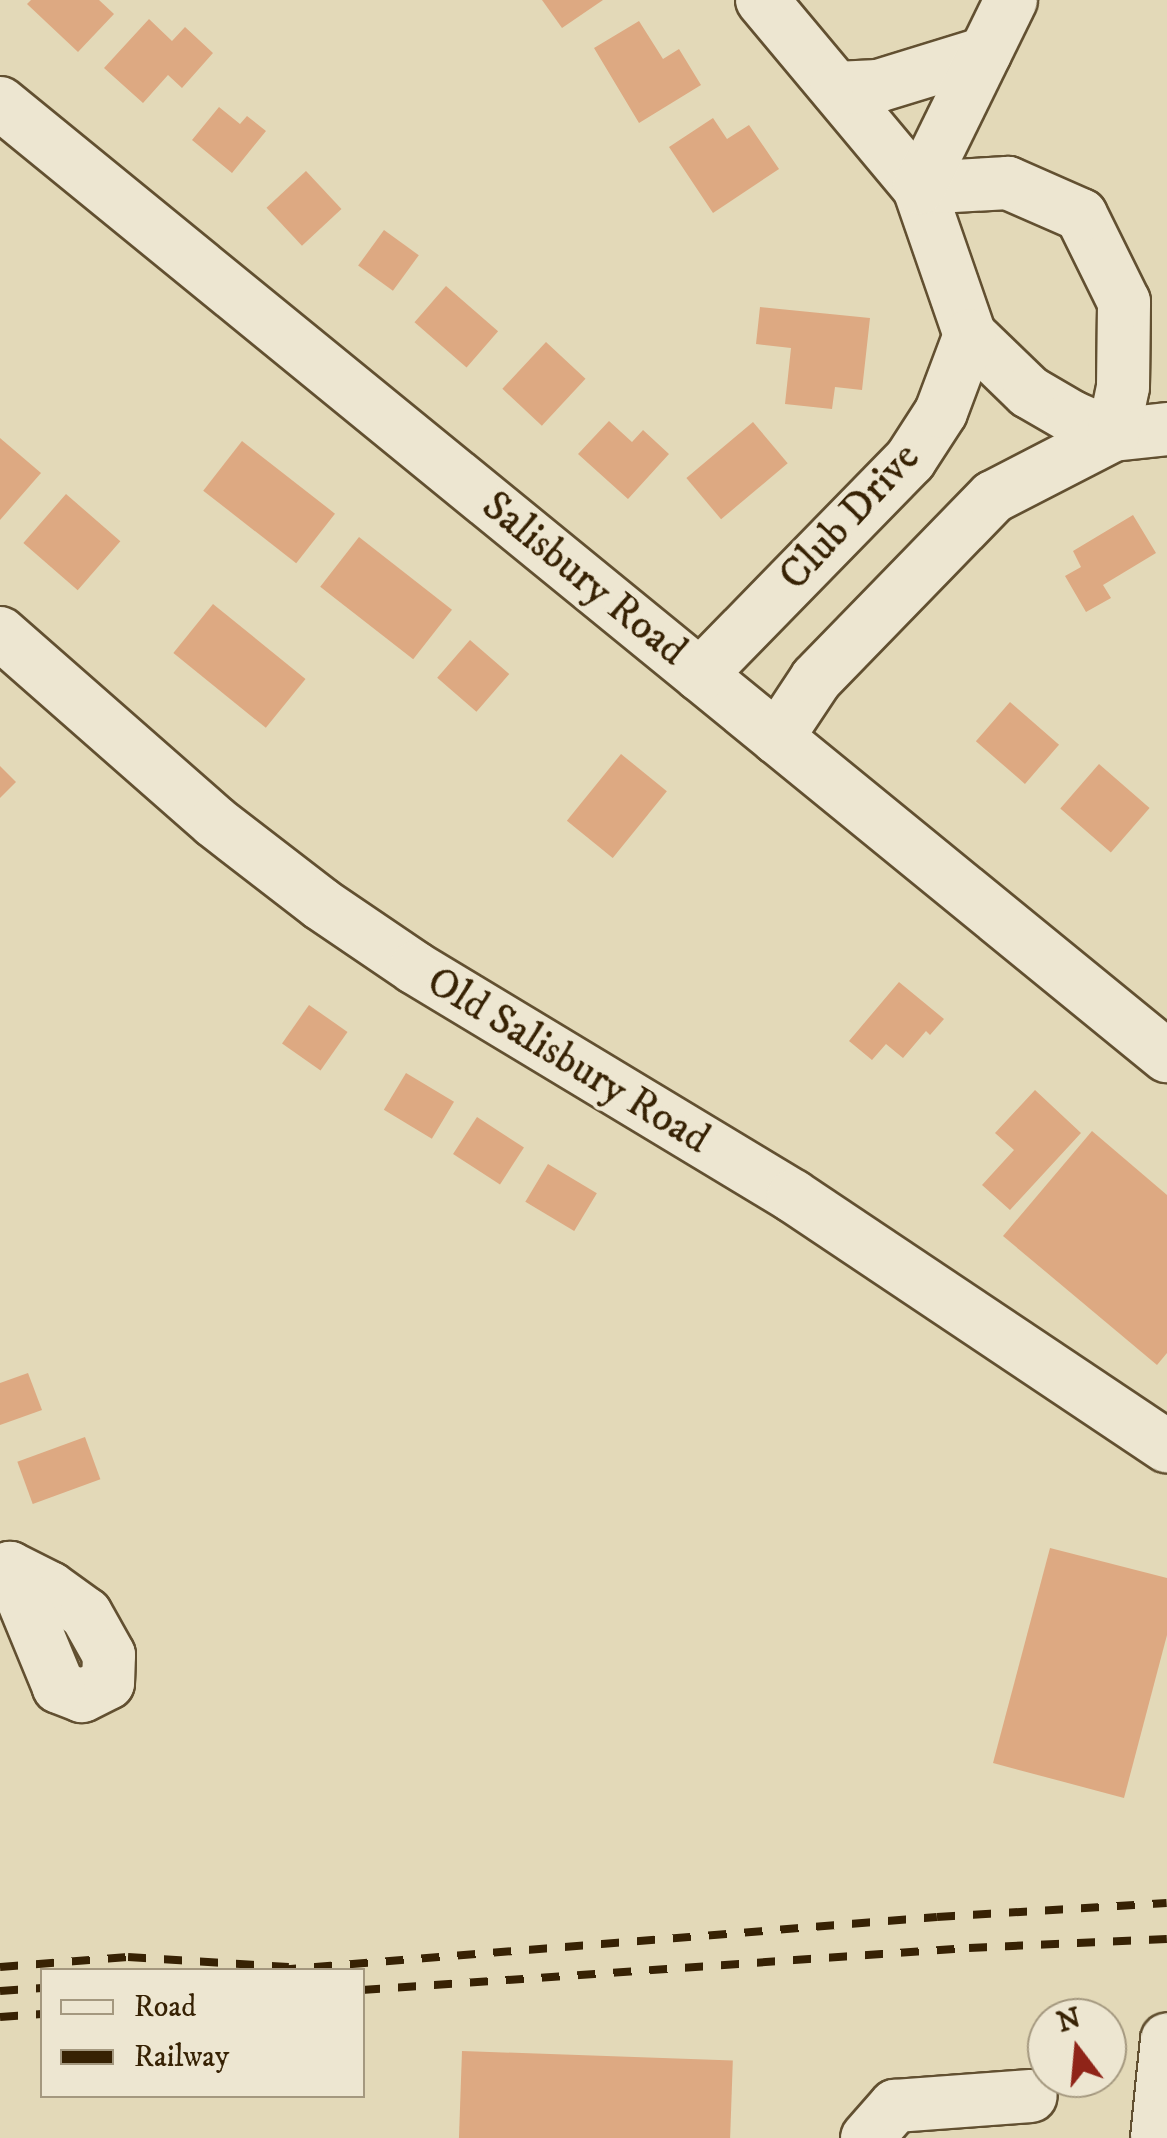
<!DOCTYPE html>
<html>
<head>
<meta charset="utf-8">
<style>
  body { margin:0 }
  #map { position:relative; width:1167px; height:2138px; overflow:hidden; background:#e3d9b8; font-family:"IM FELL DW Pica",serif }
  div>[style] { position:absolute }
  .building>* { inset:0; background:#dda982; transform-origin:0 0 }
  .roads { filter:drop-shadow(2px 0 #625031) drop-shadow(-2px 0 #625031) drop-shadow(0 2px #625031) drop-shadow(0 -2px #625031) }
  .minor>* { height:52px; margin:-26px; padding:0 26px; transform-origin:26px; border-radius:26px; background:#ede6d1 }
  .rail>* { height:8px; margin-top:-4px; transform-origin:0; background:repeating-linear-gradient(90deg,#372204 0 18px,transparent 0 36px) }
  span { translate:-50% -50%; white-space:nowrap; text-align:center; line-height:1.15; -webkit-text-stroke:8px #ede6d1; paint-order:stroke }
  .street-label { font-size:42px; color:#372204 }
  .legend { position:absolute; left:40px; top:1968px; width:325px; height:130px; box-sizing:border-box; background:#ede6d1; border:2px solid #a4987f; margin:0; padding:12px 18px; list-style:none; font-size:30px; color:#372204 }
  .legend li { display:flex; align-items:center; gap:20px; height:50px }
  .legend b { width:50px; border:2px solid #a4987f }
  .north { position:absolute; left:1027px; top:1998px; width:100px; height:100px; box-sizing:border-box; background:#ede6d1; border:2px solid #a4987f; border-radius:50%; rotate:344deg; font-size:28px; font-weight:700; line-height:40px; text-align:center; color:#372204 }
  .north::after { content:''; display:block; margin:auto; width:35px; height:45px; background:#8f2418; clip-path:polygon(50% 0,100% 100%,50% 72%,0 100%) }
</style>
</head>
<body>
<div id="map">
  <div class="building">
    <div style="clip-path:polygon(31px 0,99px 0,114px 14px,78px 52px,27px 4px)"></div>
    <div style="clip-path:polygon(542px 0,603px 0,562px 28px)"></div>
    <div style="clip-path:polygon(149px 19px,172px 41px,185px 27px,213px 53px,182px 88px,168px 75px,143px 103px,104px 68px)"></div>
    <div style="clip-path:polygon(639px 21px,663px 59px,679px 49px,701px 85px,639px 123px,594px 48px)"></div>
    <div style="clip-path:polygon(219px 107px,240px 124px,247px 116px,266px 131px,232px 173px,192px 140px)"></div>
    <div style="clip-path:polygon(713px 118px,727px 139px,749px 125px,779px 169px,713px 213px,669px 147px)"></div>
    <div style="left:306px;top:171px;width:52px;height:54px;rotate:47deg"></div>
    <div style="left:384px;top:230px;width:43px;height:44px;rotate:36deg"></div>
    <div style="left:446px;top:286px;width:69px;height:48px;rotate:41deg"></div>
    <div style="clip-path:polygon(760px 307px,870px 318px,862px 390px,835px 387px,832px 409px,785px 404px,791px 348px,756px 344px)"></div>
    <div style="left:546px;top:342px;width:54px;height:64px;rotate:43deg"></div>
    <div style="clip-path:polygon(609px 421px,632px 442px,643px 430px,669px 454px,628px 499px,578px 454px)"></div>
    <div style="left:753px;top:422px;width:54px;height:87px;rotate:50deg"></div>
    <div style="clip-path:polygon(0 438px,41px 473px,0 520px)"></div>
    <div style="left:242px;top:441px;width:118px;height:63px;rotate:38deg"></div>
    <div style="left:66px;top:494px;width:72px;height:65px;rotate:41deg"></div>
    <div style="clip-path:polygon(1133px 515px,1156px 553px,1103px 585px,1111px 598px,1086px 612px,1065px 576px,1081px 567px,1073px 551px)"></div>
    <div style="left:359px;top:537px;width:118px;height:63px;rotate:38deg"></div>
    <div style="left:213px;top:604px;width:119px;height:63px;rotate:39deg"></div>
    <div style="left:470px;top:640px;width:52px;height:50px;rotate:41deg"></div>
    <div style="left:1010px;top:702px;width:65px;height:52px;rotate:41deg"></div>
    <div style="left:621px;top:754px;width:59px;height:86px;rotate:39deg"></div>
    <div style="left:1099px;top:764px;width:67px;height:59px;rotate:41deg"></div>
    <div style="clip-path:polygon(0 766px,16px 782px,0 798px)"></div>
    <div style="clip-path:polygon(899px 982px,944px 1019px,930px 1035px,926px 1031px,903px 1058px,886px 1044px,872px 1060px,849px 1041px)"></div>
    <div style="left:309px;top:1005px;width:47px;height:47px;rotate:35deg"></div>
    <div style="left:406px;top:1073px;width:56px;height:43px;rotate:31deg"></div>
    <div style="clip-path:polygon(1035px 1090px,1081px 1133px,1010px 1210px,982px 1185px,1014px 1150px,995px 1133px)"></div>
    <div style="left:477px;top:1117px;width:56px;height:44px;rotate:33deg"></div>
    <div style="clip-path:polygon(1092px 1131px,1167px 1195px,1167px 1353px,1157px 1365px,1003px 1236px)"></div>
    <div style="left:548px;top:1164px;width:57px;height:44px;rotate:31deg"></div>
    <div style="clip-path:polygon(28px 1373px,42px 1410px,0 1425px,0 1383px)"></div>
    <div style="left:85px;top:1437px;width:45px;height:72px;rotate:70deg"></div>
    <div style="clip-path:polygon(1050px 1548px,1167px 1578px,1167px 1635px,1124px 1798px,993px 1763px)"></div>
    <div style="left:462px;top:2051px;width:271px;height:87px;rotate:2deg"></div>
  </div>
  <div class="roads">
    <div class="minor">
      <div style="left:762px;top:0;width:245px;rotate:50.1deg"></div>
      <div style="left:919px;top:188px;width:156px;rotate:70.9deg"></div>
      <div style="left:970px;top:335px;width:82px;rotate:44deg"></div>
      <div style="left:1029px;top:392px;width:50px;rotate:30.2deg"></div>
      <div style="left:1072px;top:417px;width:45px;rotate:23.7deg"></div>
      <div style="left:1113px;top:435px;width:54px;rotate:-6.3deg"></div>
      <div style="left:836px;top:88px;width:42px;rotate:-2.7deg"></div>
      <div style="left:878px;top:86px;width:112px;rotate:-17.1deg"></div>
      <div style="left:0;top:103px;width:1507px;rotate:39.24deg"></div>
      <div style="left:0;top:633px;width:286px;rotate:41.3deg"></div>
      <div style="left:215px;top:822px;width:134px;rotate:37.7deg"></div>
      <div style="left:321px;top:904px;width:114px;rotate:34.2deg"></div>
      <div style="left:415px;top:968px;width:441px;rotate:31.1deg"></div>
      <div style="left:793px;top:1196px;width:450px;rotate:33.8deg"></div>
      <div style="left:700px;top:675px;width:301px;rotate:-45.7deg"></div>
      <div style="left:910px;top:460px;width:57px;rotate:-57.1deg"></div>
      <div style="left:941px;top:412px;width:82px;rotate:-69.4deg"></div>
      <div style="left:777px;top:738px;width:71px;rotate:-56.5deg"></div>
      <div style="left:816px;top:679px;width:254px;rotate:-45.8deg"></div>
      <div style="left:993px;top:497px;width:135px;rotate:-27.3deg"></div>
      <div style="left:1113px;top:435px;width:49px;rotate:-78.2deg"></div>
      <div style="left:1123px;top:387px;width:85px;rotate:-89.3deg"></div>
      <div style="left:1124px;top:302px;width:97px;rotate:-116.3deg"></div>
      <div style="left:1081px;top:215px;width:80px;rotate:-156.3deg"></div>
      <div style="left:1008px;top:183px;width:89px;rotate:176.8deg"></div>
      <div style="left:919px;top:188px;width:209px;rotate:-63.9deg"></div>
      <div style="left:10px;top:1568px;width:45px;rotate:26.6deg"></div>
      <div style="left:50px;top:1588px;width:44px;rotate:35.8deg"></div>
      <div style="left:86px;top:1614px;width:47px;rotate:60.7deg"></div>
      <div style="left:109px;top:1655px;width:28px;rotate:92deg"></div>
      <div style="left:108px;top:1683px;width:29px;rotate:153deg"></div>
      <div style="left:82px;top:1696px;width:25px;rotate:-159deg"></div>
      <div style="left:59px;top:1687px;width:129px;rotate:-112.4deg"></div>
      <div style="left:867px;top:2138px;width:43px;rotate:-48.8deg"></div>
      <div style="left:895px;top:2106px;width:136px;rotate:-4.2deg"></div>
      <div style="left:1157px;top:2138px;width:99px;rotate:-84.2deg"></div>
    </div>
  </div>
  <div class="rail">
    <div style="left:0;top:1967px;width:128px;rotate:-4.5deg"></div>
    <div style="left:128px;top:1957px;width:161px;rotate:3.6deg"></div>
    <div style="left:278px;top:1970px;width:661px;rotate:-4.6deg"></div>
    <div style="left:937px;top:1917px;width:230px;rotate:-3.5deg"></div>
    <div style="left:362px;top:1990px;width:608px;rotate:-3.96deg"></div>
    <div style="left:969px;top:1948px;width:198px;rotate:-2.6deg"></div>
    <div style="left:0;top:1991px;width:42px;rotate:-4.1deg"></div>
    <div style="left:0;top:2017px;width:42px;rotate:-4.1deg"></div>
  </div>
  <div class="street-label">
    <span style="left:850px;top:517px;rotate:-47deg">Club Drive</span>
    <span style="left:584px;top:579px;rotate:39deg">Salisbury Road</span>
    <span style="left:568px;top:1061px;rotate:31deg">Old Salisbury Road</span>
  </div>
  <ul class="legend">
  <li><b style="height:12px;background:#ede6d1"></b>Road</li>
  <li><b style="height:12px;background:#372204"></b>Railway</li>
  </ul>
  <div class="north">N</div>
</div>
</body>
</html>
